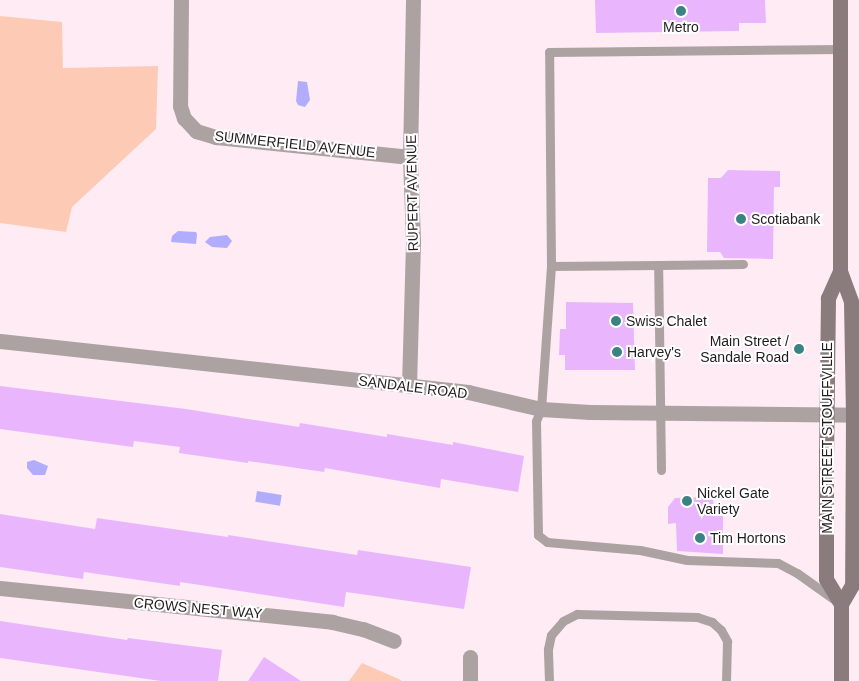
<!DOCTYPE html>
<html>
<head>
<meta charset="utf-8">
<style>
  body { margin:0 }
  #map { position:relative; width:859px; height:681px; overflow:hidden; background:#feebf4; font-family:Arial,sans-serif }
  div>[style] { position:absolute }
  .green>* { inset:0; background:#fdcbb5 }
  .water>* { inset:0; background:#b1adfc; transform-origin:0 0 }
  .building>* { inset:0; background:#e9b6fe }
  .lane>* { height:9px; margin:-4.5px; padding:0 4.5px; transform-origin:4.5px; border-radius:4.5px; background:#aca2a2 }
  .street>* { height:15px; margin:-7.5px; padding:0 7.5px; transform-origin:7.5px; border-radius:7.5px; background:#aca2a2 }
  .secondary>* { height:15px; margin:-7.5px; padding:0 7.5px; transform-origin:7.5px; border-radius:7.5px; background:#8a7c7d }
  .dots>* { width:14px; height:14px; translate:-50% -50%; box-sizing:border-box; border:2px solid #fff; border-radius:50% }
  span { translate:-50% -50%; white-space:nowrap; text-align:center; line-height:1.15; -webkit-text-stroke:4px #fff; paint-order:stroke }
  .poi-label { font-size:14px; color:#221c1f }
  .left { translate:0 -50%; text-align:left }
  .right { translate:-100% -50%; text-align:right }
  .street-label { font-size:14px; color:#221c1f }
</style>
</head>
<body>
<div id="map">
  <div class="green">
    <div style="clip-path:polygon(0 16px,62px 22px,63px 68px,158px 66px,156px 129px,72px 207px,66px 232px,0 223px)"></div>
    <div style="clip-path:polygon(362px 663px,401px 680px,401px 681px,349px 681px)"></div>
  </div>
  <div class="water">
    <div style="clip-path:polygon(298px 81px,307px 82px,310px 100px,305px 107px,298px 105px,296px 101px)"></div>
    <div style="clip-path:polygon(178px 231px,196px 232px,197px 234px,196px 244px,171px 242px,172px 236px)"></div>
    <div style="clip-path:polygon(227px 235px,232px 241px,227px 248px,212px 247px,205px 242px,210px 237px)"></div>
    <div style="clip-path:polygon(34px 460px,48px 466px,45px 475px,33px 475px,27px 468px,27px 462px)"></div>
    <div style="left:257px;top:491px;width:25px;height:11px;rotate:9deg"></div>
  </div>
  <div class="building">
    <div style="clip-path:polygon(595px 0,765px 0,766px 23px,739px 23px,739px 31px,596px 33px)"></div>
    <div style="clip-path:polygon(728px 170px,780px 171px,780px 187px,774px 187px,773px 259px,724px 258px,720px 252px,707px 252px,708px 178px,721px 178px)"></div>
    <div style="clip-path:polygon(566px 302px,633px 303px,635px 370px,565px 370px,565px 355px,559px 355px,560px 329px,566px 329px)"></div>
    <div style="clip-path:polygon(0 386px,186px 409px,299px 427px,300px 423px,387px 437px,387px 434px,453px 445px,453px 442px,524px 456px,518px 492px,441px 479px,440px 488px,325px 468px,324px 472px,248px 461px,248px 463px,179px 453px,180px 447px,134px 441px,133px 447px,0 429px)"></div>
    <div style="clip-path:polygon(713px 497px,714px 516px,723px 516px,723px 554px,677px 551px,676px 523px,668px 524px,668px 507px,675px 498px)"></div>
    <div style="clip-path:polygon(0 514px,95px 529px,97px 518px,228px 537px,228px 535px,357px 555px,358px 550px,471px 567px,464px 609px,346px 592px,344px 607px,180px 582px,180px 586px,84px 572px,83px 579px,0 567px)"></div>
    <div style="clip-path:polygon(0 621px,127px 640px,128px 638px,222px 650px,218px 681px,161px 681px,0 658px)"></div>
    <div style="clip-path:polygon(264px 657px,301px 681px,248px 681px)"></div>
  </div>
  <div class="lane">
    <div style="left:658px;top:265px;width:85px;rotate:-0.7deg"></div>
    <div style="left:551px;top:266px;width:143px;rotate:94deg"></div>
    <div style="left:541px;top:409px;width:13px;rotate:113deg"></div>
    <div style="left:536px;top:421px;width:114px;rotate:89deg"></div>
    <div style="left:538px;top:535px;width:11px;rotate:38deg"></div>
    <div style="left:547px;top:542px;width:93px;rotate:4.9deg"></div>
    <div style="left:640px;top:550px;width:48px;rotate:12deg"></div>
    <div style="left:687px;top:560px;width:91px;rotate:1.9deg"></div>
    <div style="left:778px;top:563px;width:21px;rotate:28deg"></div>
    <div style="left:797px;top:573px;width:47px;rotate:35.4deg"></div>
    <div style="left:661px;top:470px;width:205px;rotate:-90.8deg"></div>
    <div style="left:658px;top:265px;width:107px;rotate:179.5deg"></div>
    <div style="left:551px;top:266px;width:214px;rotate:-90.5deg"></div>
    <div style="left:549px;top:52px;width:292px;rotate:-0.6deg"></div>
    <div style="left:549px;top:681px;width:32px;rotate:-92deg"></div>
    <div style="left:548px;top:649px;width:14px;rotate:-78deg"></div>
    <div style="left:551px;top:635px;width:18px;rotate:-49deg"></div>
    <div style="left:563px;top:621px;width:16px;rotate:-27deg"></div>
    <div style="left:577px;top:614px;width:120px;rotate:1.4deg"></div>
    <div style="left:697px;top:617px;width:16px;rotate:18deg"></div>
    <div style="left:712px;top:622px;width:12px;rotate:42deg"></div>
    <div style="left:721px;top:630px;width:13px;rotate:61deg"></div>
    <div style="left:727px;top:641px;width:40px;rotate:91.4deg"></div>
  </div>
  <div class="street">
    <div style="left:181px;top:0;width:106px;rotate:90.5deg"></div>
    <div style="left:180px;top:106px;width:13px;rotate:72deg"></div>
    <div style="left:184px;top:118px;width:18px;rotate:47deg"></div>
    <div style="left:196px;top:131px;width:21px;rotate:17deg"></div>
    <div style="left:216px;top:137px;width:195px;rotate:5.9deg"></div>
    <div style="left:0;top:341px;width:471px;rotate:6.2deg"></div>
    <div style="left:468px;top:392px;width:75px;rotate:13.1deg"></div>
    <div style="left:541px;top:409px;width:49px;rotate:3.5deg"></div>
    <div style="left:590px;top:412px;width:269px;rotate:0.6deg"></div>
    <div style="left:409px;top:386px;width:146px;rotate:-88.4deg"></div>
    <div style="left:413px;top:240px;width:83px;rotate:-92.1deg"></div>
    <div style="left:410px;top:157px;width:157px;rotate:-88.9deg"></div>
    <div style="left:0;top:588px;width:334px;rotate:5.8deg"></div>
    <div style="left:332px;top:622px;width:32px;rotate:13deg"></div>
    <div style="left:363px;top:629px;width:33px;rotate:21deg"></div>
    <div style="left:470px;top:657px;width:24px;rotate:90deg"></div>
  </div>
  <div class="secondary">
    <div style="left:840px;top:0;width:271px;rotate:90deg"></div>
    <div style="left:840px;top:271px;width:32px;rotate:70deg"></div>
    <div style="left:851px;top:301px;width:114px;rotate:89deg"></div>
    <div style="left:853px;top:415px;width:170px;rotate:90.3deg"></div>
    <div style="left:852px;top:585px;width:22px;rotate:120deg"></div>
    <div style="left:840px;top:271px;width:30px;rotate:114deg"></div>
    <div style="left:828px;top:298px;width:153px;rotate:90.7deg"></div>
    <div style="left:826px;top:451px;width:128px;rotate:90deg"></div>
    <div style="left:826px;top:579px;width:29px;rotate:59deg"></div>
    <div style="left:841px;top:604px;width:77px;rotate:90deg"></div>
  </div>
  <div class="dots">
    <div style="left:681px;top:11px;background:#3a8284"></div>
    <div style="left:741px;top:219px;background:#3a8284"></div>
    <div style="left:616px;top:321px;background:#3a8284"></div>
    <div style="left:799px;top:349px;background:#3a8284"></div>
    <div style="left:617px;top:352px;background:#3a8284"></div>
    <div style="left:687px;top:501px;background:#3a8284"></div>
    <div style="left:700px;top:538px;background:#3a8284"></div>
  </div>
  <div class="poi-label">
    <span style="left:681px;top:27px">Metro</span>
    <span class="left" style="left:751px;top:219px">Scotiabank</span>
    <span class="left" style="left:626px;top:321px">Swiss Chalet</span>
    <span class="right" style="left:789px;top:349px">Main Street /<br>Sandale Road</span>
    <span class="left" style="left:627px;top:352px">Harvey's</span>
    <span class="left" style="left:697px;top:501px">Nickel Gate<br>Variety</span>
    <span class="left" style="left:710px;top:538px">Tim Hortons</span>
  </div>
  <div class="street-label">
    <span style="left:295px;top:144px;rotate:6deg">SUMMERFIELD AVENUE</span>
    <span style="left:412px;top:193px;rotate:-91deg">RUPERT AVENUE</span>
    <span style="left:413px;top:387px;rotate:7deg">SANDALE ROAD</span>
    <span style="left:827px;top:438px;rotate:-90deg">MAIN STREET STOUFFVILLE</span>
    <span style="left:198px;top:608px;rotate:5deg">CROWS NEST WAY</span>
  </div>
</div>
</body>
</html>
